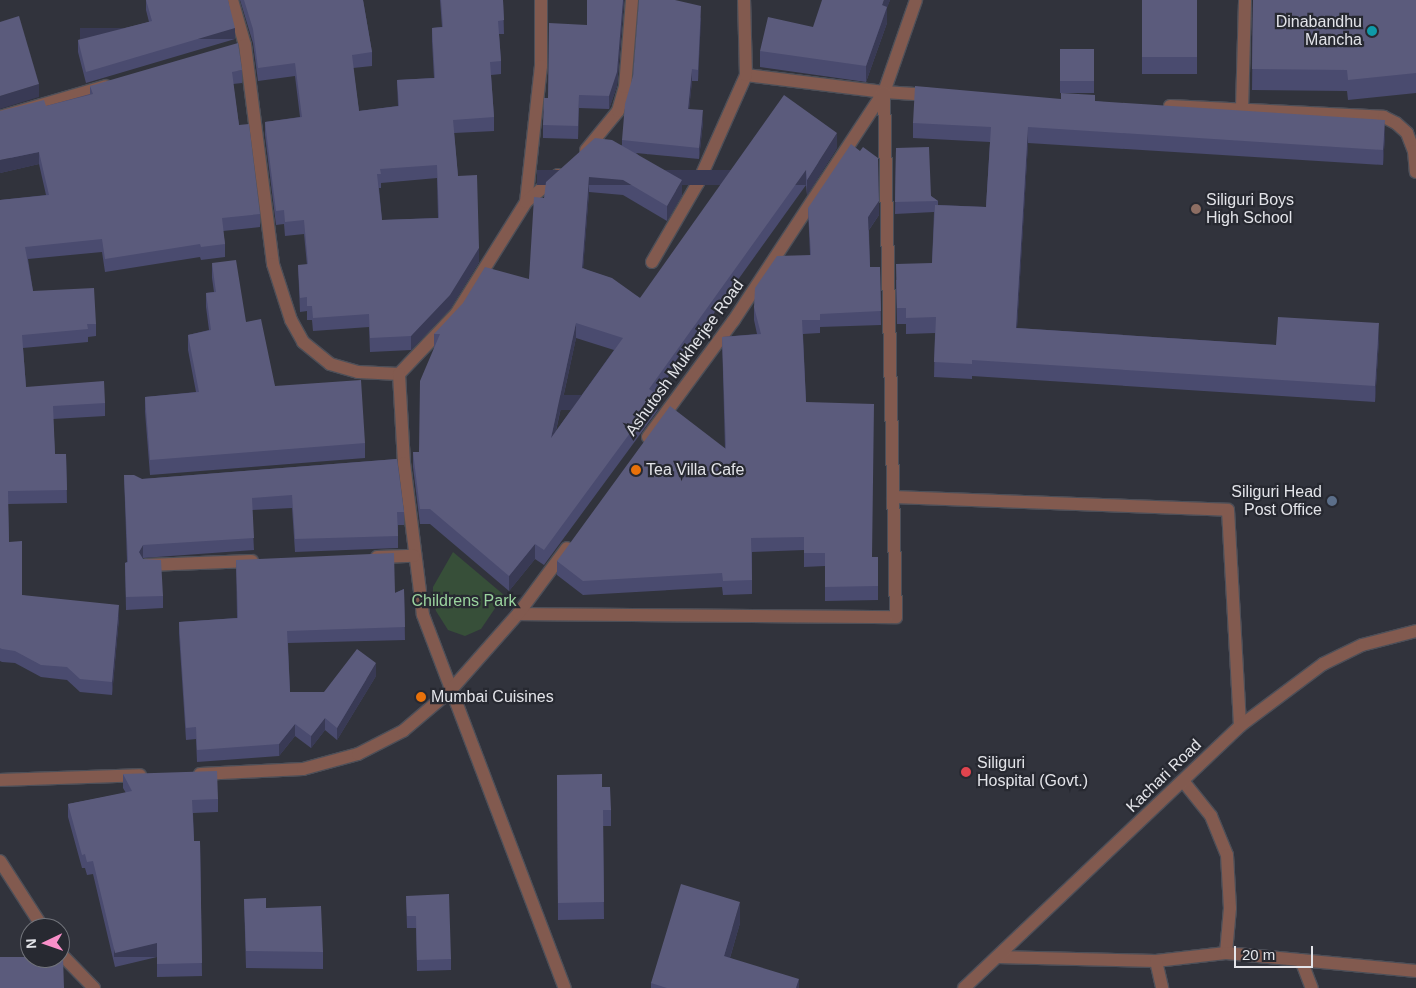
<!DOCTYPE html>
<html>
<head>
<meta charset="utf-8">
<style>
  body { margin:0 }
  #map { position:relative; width:1416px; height:988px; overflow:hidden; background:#31333c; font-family:Helvetica,sans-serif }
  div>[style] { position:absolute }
  .green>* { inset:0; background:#374f39 }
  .roads { filter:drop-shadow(1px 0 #4d4f58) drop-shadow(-1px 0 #4d4f58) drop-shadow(0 1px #4d4f58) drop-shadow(0 -1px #4d4f58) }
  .minor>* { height:12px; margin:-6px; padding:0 6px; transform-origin:6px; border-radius:6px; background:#825a4f }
  .wall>* { inset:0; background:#4a4b6f; transform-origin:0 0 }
  .shaded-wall>* { inset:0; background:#393a55; transform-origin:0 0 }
  .building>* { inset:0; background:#5b5b7c; transform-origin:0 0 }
  .dots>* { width:14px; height:14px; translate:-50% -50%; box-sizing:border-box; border:2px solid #272931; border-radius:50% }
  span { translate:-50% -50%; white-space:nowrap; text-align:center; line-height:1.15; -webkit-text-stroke:4.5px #272931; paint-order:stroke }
  .poi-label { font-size:16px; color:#e3e4e9 }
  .right { translate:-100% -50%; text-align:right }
  .left { translate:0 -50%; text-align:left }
  .street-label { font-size:16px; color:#e3e4e9 }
  .park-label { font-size:16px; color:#9ad39e }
  .north { position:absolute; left:20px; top:918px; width:50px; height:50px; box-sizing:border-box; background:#272931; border:1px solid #72747b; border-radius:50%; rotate:267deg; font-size:14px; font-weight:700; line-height:20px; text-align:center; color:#e3e4e9 }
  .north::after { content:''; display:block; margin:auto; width:18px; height:22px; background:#f98fc9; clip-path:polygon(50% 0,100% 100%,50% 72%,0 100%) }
  .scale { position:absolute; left:1234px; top:946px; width:79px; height:22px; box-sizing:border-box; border:2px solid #e3e4e9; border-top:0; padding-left:6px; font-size:15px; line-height:18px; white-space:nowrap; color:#e3e4e9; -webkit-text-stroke:4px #272931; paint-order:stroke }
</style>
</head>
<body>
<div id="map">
  <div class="green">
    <div style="clip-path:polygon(453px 552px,504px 595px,481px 629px,465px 636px,448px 630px,436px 611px,433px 600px,433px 587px)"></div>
  </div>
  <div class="roads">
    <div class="minor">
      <div style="left:232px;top:0;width:47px;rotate:73.9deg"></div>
      <div style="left:245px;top:45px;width:221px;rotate:82.7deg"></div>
      <div style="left:273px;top:264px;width:59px;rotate:72.2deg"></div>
      <div style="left:291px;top:320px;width:25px;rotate:61deg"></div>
      <div style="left:303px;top:342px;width:35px;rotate:39deg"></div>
      <div style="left:330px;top:364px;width:29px;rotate:16deg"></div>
      <div style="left:358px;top:372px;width:41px;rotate:2.8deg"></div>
      <div style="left:541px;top:0;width:66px;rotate:90deg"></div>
      <div style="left:541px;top:66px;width:137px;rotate:96.3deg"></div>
      <div style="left:526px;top:202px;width:132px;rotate:122deg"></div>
      <div style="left:456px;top:314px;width:83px;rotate:133.5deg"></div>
      <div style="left:399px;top:374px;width:89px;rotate:86.8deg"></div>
      <div style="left:404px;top:463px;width:153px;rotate:82.9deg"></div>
      <div style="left:423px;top:615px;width:399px;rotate:69.2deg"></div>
      <div style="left:746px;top:75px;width:139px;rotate:7deg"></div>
      <div style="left:884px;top:92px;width:46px;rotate:3.7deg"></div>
      <div style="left:1170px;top:106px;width:214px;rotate:2.9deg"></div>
      <div style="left:1384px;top:117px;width:13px;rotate:27deg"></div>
      <div style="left:1396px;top:123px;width:15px;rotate:42deg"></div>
      <div style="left:1407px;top:133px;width:19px;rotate:69deg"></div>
      <div style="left:1414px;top:151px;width:21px;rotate:85deg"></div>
      <div style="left:1242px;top:109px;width:109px;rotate:-88.4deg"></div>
      <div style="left:0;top:117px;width:110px;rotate:-16.3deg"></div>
      <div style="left:586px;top:150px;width:50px;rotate:-50.6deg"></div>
      <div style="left:618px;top:111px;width:25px;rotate:-74deg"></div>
      <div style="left:625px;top:87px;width:87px;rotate:-85.4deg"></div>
      <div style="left:526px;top:202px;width:42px;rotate:-40.2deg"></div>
      <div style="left:652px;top:262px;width:91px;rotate:-59.8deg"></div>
      <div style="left:698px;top:183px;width:118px;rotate:-66deg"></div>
      <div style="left:746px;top:75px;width:75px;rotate:-91.5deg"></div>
      <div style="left:648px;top:437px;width:145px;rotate:-53.7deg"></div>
      <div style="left:734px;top:320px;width:273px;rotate:-56.7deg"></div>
      <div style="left:884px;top:92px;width:97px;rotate:-70.8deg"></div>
      <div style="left:893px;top:497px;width:335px;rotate:2.2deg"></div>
      <div style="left:1228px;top:510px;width:216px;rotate:86.8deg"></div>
      <div style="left:377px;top:557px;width:37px;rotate:-2deg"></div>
      <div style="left:147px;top:565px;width:105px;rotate:-2.2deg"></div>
      <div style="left:518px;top:614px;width:378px;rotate:0.5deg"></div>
      <div style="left:896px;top:617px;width:525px;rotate:-91.31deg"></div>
      <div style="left:200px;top:774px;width:103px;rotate:-2.8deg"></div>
      <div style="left:303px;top:769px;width:57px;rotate:-15.3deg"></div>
      <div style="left:358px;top:754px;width:51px;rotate:-27.1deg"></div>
      <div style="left:403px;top:731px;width:62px;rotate:-40.4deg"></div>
      <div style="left:450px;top:691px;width:103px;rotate:-48.6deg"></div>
      <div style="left:518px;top:614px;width:82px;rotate:-53.4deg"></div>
      <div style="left:0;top:780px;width:140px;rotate:-2deg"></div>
      <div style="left:1183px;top:781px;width:45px;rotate:51.3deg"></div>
      <div style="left:1211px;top:816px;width:42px;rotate:67.7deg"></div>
      <div style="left:1227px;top:855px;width:53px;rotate:86.8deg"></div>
      <div style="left:1230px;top:908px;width:45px;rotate:95.1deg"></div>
      <div style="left:0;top:861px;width:80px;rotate:57.3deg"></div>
      <div style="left:60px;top:953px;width:49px;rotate:45.8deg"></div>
      <div style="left:997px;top:957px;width:159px;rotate:1.4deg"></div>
      <div style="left:1156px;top:961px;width:70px;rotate:-6.5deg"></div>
      <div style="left:1226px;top:953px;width:191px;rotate:5.4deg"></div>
      <div style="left:1301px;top:960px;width:30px;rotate:69deg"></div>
      <div style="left:1156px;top:961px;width:28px;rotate:77deg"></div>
      <div style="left:964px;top:988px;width:381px;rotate:-43.5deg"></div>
      <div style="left:1240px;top:726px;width:104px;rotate:-36.8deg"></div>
      <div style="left:1323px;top:664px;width:43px;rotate:-26deg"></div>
      <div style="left:1362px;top:645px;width:56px;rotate:-14.5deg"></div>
    </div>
  </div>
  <div class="wall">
    <div style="clip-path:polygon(146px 0,228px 0,235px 39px,86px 83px,78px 52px,78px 40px,149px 22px,146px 10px)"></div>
    <div style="clip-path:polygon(evenodd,240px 0,363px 0,372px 52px,372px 66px,353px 68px,359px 111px,398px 106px,397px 80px,434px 78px,432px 41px,432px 28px,442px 27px,440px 0,503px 0,504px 34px,499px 34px,501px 61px,501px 74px,491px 75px,494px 117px,494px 131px,454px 133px,458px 176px,479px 262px,450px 309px,411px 350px,370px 352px,369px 327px,313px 331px,312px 320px,307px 320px,307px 311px,300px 312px,298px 265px,307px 265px,304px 234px,285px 236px,284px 224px,276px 225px,265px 135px,265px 122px,300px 117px,295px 76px,258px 81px,253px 43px,240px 0,437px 178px,438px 218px,382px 220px,379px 188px,381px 188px,381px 183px,437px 178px)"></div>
    <div style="clip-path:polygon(587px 0,624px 0,617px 86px,609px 109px,579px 108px,578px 139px,543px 138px,543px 125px,548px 98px,587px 25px)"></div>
    <div style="clip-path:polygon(890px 0,887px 7px,887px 23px,866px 82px,760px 67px,760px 51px,813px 27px)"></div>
    <div style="left:1142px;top:0;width:55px;height:74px"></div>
    <div style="clip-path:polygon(1253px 0,1416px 0,1416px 93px,1348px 100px,1347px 91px,1252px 90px)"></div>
    <div style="clip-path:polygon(evenodd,701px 17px,698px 81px,692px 81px,689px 109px,703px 122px,699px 159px,636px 153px,682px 195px,667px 221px,623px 195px,589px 192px,583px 268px,640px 298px,837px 148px,807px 195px,806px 185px,656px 394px,658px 410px,544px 565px,535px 559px,509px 591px,430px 524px,420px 524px,413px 467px,413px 452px,419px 452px,434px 348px,434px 334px,529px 279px,544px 198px,622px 145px,622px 140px,701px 17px,576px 338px,614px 350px,556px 431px,576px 338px)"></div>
    <div style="left:1060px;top:49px;width:34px;height:44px"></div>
    <div style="clip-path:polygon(242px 70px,242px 83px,233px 84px,239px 125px,260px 214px,260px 227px,223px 231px,225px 244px,225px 257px,201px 260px,200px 257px,105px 272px,102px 252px,28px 259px,33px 291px,96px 324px,96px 336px,88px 337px,88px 342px,23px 348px,26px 387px,105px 403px,105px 416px,53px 419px,55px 454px,66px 454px,67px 503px,8px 504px,9px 542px,22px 595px,119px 618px,112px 695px,80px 692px,67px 680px,41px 677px,15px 663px,2px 662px,0 661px,0 200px,46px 195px,39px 164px,0 173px,46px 106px,90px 94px,90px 86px)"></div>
    <div style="clip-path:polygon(1061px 99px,1095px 101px,1385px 135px,1383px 165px,1028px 143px,1017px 328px,1276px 345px,1379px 339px,1375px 402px,972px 376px,972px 379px,934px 377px,935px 333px,906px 334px,906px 324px,897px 324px,896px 280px,932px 263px,934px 212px,895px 214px,896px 148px,931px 196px,938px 201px,938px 205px,986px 207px,990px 142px,913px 138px,913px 123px)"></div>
    <div style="clip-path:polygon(808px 208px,879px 215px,869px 230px,870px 267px,880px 267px,881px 325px,820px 327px,820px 333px,803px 334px,806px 402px,872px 557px,878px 557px,878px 600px,825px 601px,825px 566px,804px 567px,804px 550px,752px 552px,752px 594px,723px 595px,722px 587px,583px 595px,557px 575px,557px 561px,725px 449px,722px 337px,757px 334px,754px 320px,754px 307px,810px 255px)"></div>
    <div style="clip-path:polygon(212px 263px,246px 322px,275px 386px,365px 443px,365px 458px,150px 475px,145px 412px,145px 397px,196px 392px,188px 350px,188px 335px,209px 330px,206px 307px,206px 293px,214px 292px,212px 278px)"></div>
    <div style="clip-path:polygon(397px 459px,404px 512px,404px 525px,398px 525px,398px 548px,295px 552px,292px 508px,252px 510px,254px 550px,143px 558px,143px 559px,163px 596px,163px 608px,126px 610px,125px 563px,127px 562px,124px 475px,142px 479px)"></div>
    <div style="clip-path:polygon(236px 560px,395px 593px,404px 589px,405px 640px,288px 643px,290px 692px,324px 692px,376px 676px,337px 740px,325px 730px,311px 748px,295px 736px,279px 756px,197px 762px,196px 739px,186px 740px,179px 634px,179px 622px,237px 618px)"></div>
    <div style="clip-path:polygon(123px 774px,218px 799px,218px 812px,193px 813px,194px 841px,200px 841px,202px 976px,157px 977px,157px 957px,115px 967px,93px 874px,87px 875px,85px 868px,82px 868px,68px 817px,68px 804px,126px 793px,123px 788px)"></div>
    <div style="clip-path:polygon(557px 775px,602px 787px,611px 810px,611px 826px,603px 826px,604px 919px,558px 920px)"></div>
    <div style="clip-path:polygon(406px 896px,451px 959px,451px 970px,417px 971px,416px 928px,407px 928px)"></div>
    <div style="clip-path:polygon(244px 899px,323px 952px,323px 969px,246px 968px)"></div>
    <div style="clip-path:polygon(740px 923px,730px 958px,799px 988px,651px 988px,651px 983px)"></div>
  </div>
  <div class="shaded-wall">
    <div style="clip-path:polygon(623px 0,624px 0,617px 86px,609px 109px,609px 96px)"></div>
    <div style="clip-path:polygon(884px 0,890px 0,882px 21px,882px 5px)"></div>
    <div style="clip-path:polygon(701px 6px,701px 17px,698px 81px,698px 70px)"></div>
    <div style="clip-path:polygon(887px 7px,887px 23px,866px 82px,866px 66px)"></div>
    <div style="left:235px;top:28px;width:11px;height:155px;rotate:90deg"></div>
    <div style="clip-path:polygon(692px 69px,692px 81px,688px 120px,688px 109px)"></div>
    <div style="clip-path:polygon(39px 84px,39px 97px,0 109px,0 96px)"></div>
    <div style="clip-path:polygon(579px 95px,579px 108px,578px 139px,578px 126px)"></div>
    <div style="clip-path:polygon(703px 110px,703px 122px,699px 159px,699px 148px)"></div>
    <div style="clip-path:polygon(1385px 120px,1385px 135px,1383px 165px,1383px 150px)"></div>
    <div style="clip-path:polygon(1028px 127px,1028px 143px,1016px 344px,1016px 328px)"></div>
    <div style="clip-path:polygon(837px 133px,837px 148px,807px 195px,807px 180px)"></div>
    <div style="clip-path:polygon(39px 152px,39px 164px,0 173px,0 160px)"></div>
    <div style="left:806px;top:170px;width:15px;height:269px;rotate:90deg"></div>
    <div style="clip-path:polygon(589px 177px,589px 192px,582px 283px,582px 268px)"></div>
    <div style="clip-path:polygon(682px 180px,682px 195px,667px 221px,667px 206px)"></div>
    <div style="clip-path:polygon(879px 201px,879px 215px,868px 231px,868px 217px)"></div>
    <div style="clip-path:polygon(479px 248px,479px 262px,450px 309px,411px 350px,411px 336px)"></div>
    <div style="clip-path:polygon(576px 323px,576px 338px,551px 453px,551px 438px)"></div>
    <div style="clip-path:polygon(1379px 323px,1379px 339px,1375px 402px,1375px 386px)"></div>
    <div style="left:658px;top:395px;width:15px;height:192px;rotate:90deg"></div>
    <div style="clip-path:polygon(535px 544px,535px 559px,509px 591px,509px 576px)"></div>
    <div style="clip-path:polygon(143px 545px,143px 558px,139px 565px,139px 552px)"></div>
    <div style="clip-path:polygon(119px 605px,119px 618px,112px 695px,112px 682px)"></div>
    <div style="clip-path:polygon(376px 663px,376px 676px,337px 740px,337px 728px)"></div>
    <div style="clip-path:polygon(325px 718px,325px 730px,311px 748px,311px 736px)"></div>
    <div style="clip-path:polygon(295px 724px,295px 736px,279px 756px,279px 744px)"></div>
    <div style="clip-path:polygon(740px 902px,740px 923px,724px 978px,724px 956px)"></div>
    <div style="left:157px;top:943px;width:14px;height:43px;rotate:90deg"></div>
    <div style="clip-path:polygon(799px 979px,799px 988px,796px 988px)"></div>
  </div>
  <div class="building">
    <div style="clip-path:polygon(146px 0,228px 0,235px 28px,86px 72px,78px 40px,152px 21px)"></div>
    <div style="clip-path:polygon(evenodd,244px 0,363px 0,372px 52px,352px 55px,359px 111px,399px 106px,397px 80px,435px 78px,432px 28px,443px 27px,441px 0,503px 0,504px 20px,498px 21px,501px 61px,490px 62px,494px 117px,453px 120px,458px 176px,477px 175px,479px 248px,450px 295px,411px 336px,370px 338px,369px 314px,313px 318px,312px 306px,307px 306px,307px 297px,300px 298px,298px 265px,308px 264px,304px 220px,285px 222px,284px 210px,276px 211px,265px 122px,302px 117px,295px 63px,258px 68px,253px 29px,244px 0,437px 165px,439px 218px,382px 220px,377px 174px,381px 174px,380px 169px,437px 165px)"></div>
    <div style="clip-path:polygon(587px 0,623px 0,617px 72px,609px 96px,579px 95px,578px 126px,543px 125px,544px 98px,548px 98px,549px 23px,587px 25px)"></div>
    <div style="clip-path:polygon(639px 0,675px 0,701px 6px,698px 70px,692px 69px,688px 109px,703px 110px,699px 148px,622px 140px,625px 104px,633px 76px)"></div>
    <div style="clip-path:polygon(822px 0,884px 0,882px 5px,887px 7px,866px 66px,760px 51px,768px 17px,813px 27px)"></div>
    <div style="left:1142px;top:0;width:55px;height:57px"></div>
    <div style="clip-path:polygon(1253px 0,1416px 0,1416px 73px,1348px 80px,1347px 70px,1252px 69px)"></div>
    <div style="clip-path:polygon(19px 16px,39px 84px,0 96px,0 22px)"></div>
    <div style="clip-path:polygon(238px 43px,242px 70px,232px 72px,239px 125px,249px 124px,260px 214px,222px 218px,225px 244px,201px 247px,200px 244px,105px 259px,102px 239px,25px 247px,33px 291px,94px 288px,96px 324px,87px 324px,88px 329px,22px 335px,26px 387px,104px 381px,105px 403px,53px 406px,55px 454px,66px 454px,67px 490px,8px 491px,9px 542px,22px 541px,22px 595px,119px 605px,112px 682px,80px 679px,67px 667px,41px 665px,15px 651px,2px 649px,0 648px,0 200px,49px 195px,39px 152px,0 160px,0 111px,44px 100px,46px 106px,93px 94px,90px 86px)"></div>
    <div style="left:1060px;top:49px;width:34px;height:32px"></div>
    <div style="clip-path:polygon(915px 86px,1061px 99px,1061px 93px,1095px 95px,1095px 101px,1385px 120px,1383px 150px,1028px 127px,1016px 328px,1276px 345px,1278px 317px,1379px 323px,1375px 386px,972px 360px,972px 364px,934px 362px,936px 317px,906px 318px,906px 308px,897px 308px,896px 264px,932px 263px,935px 205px,986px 207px,991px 127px,913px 123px)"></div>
    <div style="clip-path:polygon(evenodd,784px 95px,837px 133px,807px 180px,806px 170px,649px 389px,658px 395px,544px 550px,535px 544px,509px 576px,430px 509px,420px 509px,413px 452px,419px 452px,420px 381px,440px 334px,434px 334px,463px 303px,485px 267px,529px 279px,534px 197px,544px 198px,546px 182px,595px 138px,612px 140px,682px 180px,667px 206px,623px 180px,589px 177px,582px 268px,612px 278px,640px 298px,784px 95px,576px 323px,623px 338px,551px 438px,576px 323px)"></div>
    <div style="clip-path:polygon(851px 144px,860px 151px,863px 147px,878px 158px,879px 201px,868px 217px,870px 267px,880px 267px,881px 311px,820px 314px,820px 320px,802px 320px,806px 402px,874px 404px,872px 557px,878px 557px,878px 586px,825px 587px,825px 553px,804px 553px,804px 537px,751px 538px,752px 580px,723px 581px,722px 573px,583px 581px,557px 561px,670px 406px,726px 449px,722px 337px,761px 334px,754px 307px,755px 288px,777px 256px,811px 255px,808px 208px)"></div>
    <div style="clip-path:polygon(929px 147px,931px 196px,938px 201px,895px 202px,896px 148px)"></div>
    <div style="clip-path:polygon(236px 260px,246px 322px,261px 319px,275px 386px,361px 380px,365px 443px,150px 460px,145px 397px,199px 392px,188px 335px,211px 330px,206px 293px,216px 292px,212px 263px)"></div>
    <div style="clip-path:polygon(397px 459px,404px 512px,397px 512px,398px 536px,295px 539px,292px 495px,252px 498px,254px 538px,143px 545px,139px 552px,143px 559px,161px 560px,163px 596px,126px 597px,125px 563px,128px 562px,124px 475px,134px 475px,142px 479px)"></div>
    <div style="clip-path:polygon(394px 553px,395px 593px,404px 589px,405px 627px,287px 631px,290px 692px,324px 692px,357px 649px,376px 663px,337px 728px,325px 718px,311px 736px,295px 724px,279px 744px,197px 750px,196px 727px,186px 728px,179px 622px,238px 618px,236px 560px)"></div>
    <div style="clip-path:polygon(217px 771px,218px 799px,192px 800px,194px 841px,200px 841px,202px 963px,157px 964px,157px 943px,115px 953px,93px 861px,87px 862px,85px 854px,82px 855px,68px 804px,132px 791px,123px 774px)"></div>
    <div style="clip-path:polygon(602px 774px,602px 787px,610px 787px,611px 810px,603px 810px,604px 902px,558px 903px,557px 775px)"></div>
    <div style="clip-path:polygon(681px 884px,740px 902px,724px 956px,799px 979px,796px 988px,667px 988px,651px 983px)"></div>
    <div style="clip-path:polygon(449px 894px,451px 959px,417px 960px,416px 916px,407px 916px,406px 896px)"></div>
    <div style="clip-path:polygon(266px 898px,266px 908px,321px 906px,323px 952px,246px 951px,244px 899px)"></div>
    <div style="clip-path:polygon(0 957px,30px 957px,30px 958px,60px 958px,60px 957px,63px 957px,64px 988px,0 988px)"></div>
  </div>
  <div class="dots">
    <div style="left:1372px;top:31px;background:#0f9aa8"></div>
    <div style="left:1196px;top:209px;background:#8d6e63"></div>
    <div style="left:636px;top:470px;background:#e8710a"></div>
    <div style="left:1332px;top:501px;background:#5c6f8a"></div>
    <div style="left:421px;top:697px;background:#e8710a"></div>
    <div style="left:966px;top:772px;background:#e0444e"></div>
  </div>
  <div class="poi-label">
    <span class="right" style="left:1362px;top:31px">Dinabandhu<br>Mancha</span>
    <span class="left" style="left:1206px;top:209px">Siliguri Boys<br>High School</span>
    <span class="left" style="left:646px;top:470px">Tea Villa Cafe</span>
    <span class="right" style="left:1322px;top:501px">Siliguri Head<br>Post Office</span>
    <span class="left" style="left:431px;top:697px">Mumbai Cuisines</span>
    <span class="left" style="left:977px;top:772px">Siliguri<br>Hospital (Govt.)</span>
  </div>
  <div class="street-label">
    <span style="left:685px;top:358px;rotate:-54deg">Ashutosh Mukherjee Road</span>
    <span style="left:1164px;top:776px;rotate:-44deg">Kachari Road</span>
  </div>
  <div class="park-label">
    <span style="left:464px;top:601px">Childrens Park</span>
  </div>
  <div class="north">N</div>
  <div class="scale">20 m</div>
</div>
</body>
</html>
